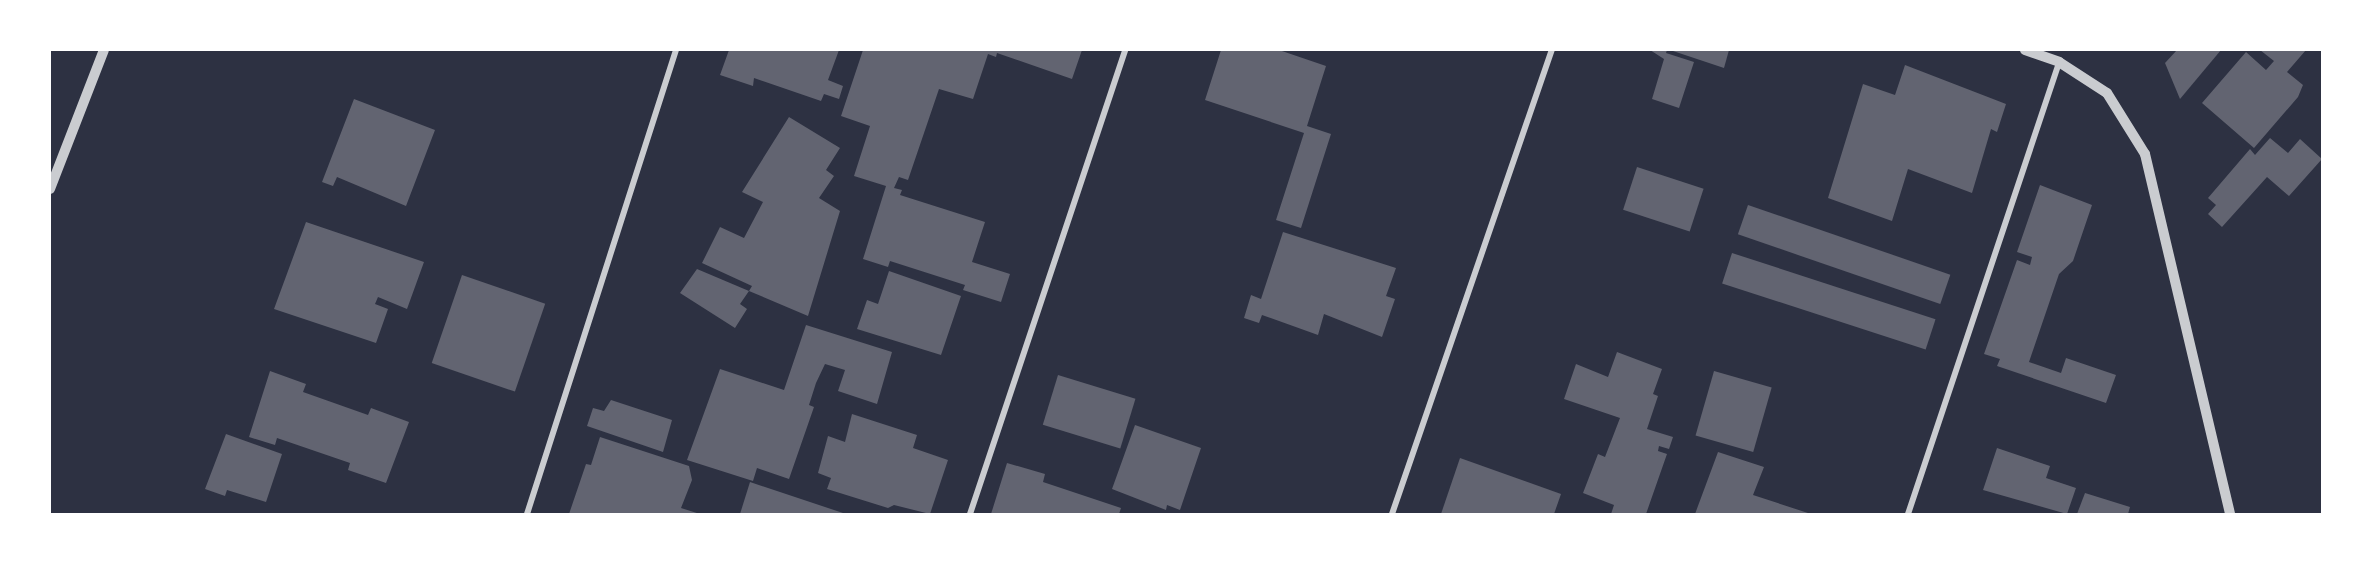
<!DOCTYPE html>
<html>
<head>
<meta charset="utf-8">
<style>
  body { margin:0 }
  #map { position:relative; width:2372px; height:564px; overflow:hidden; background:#2d3142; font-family:Helvetica,sans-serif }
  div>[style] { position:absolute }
  .building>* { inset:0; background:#626471; transform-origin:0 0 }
  .minor>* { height:6px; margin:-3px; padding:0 3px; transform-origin:3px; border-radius:3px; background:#caccd0 }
  .tertiary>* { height:10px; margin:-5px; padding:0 5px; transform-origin:5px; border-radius:5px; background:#caccd0 }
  span { translate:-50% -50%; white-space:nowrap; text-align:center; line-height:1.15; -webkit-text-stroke:4.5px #fff; paint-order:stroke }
  .frame { position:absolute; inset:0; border:51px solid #fff; pointer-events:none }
</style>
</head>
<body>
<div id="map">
  <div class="building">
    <div style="clip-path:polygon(729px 50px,839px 50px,828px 80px,843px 86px,839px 99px,824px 94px,821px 101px,754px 78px,753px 86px,720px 75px)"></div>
    <div style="clip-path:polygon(863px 50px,1082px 50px,1072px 79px,997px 53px,996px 57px,988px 54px,973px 99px,939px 89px,908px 180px,899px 177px,894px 188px,902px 190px,900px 195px,985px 222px,972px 262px,1010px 274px,1001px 302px,963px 290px,965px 285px,890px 261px,888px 267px,863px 259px,886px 186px,854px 176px,870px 126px,841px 116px)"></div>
    <div style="clip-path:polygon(1221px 50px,1279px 50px,1326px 66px,1307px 126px,1331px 134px,1301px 228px,1276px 220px,1304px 133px,1205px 100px)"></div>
    <div style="clip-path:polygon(1650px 50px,1667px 50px,1666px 53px,1694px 62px,1679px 108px,1652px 99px,1664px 59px)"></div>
    <div style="clip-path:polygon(1670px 50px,1729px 50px,1724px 68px)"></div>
    <div style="clip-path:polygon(2177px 50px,2221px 50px,2180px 99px,2165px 63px)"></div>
    <div style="clip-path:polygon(2260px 50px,2306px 50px,2287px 72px,2303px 85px,2298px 97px,2254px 148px,2202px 103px,2246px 52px,2266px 70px,2274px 61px)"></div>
    <div style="clip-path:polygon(1905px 65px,2006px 104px,1997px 132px,1991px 129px,1972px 193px,1908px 169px,1892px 221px,1828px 198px,1863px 84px,1895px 95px)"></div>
    <div style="clip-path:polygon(354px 99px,435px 130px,406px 206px,337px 177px,333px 186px,322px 182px)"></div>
    <div style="clip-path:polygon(789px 117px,840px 148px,826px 170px,834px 176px,819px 198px,840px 211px,808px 316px,749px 291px,752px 286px,702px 263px,720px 227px,744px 238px,763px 202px,742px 192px)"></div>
    <div style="clip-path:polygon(2270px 138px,2288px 153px,2300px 139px,2322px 159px,2289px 196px,2267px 177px,2222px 227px,2208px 214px,2216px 205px,2208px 198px,2250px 149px,2255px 155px)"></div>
    <div style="left:1637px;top:167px;width:70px;height:45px;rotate:18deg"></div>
    <div style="clip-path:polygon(2040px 185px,2092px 205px,2073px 261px,2059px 274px,2029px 362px,2061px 373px,2066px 358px,2116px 375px,2106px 403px,1997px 366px,2000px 359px,1984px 354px,2017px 260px,2030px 265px,2032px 257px,2017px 252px)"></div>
    <div style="left:1748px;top:205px;width:214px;height:31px;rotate:19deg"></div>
    <div style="clip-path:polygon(306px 222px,424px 262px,407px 309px,378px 297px,375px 304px,388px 309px,376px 343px,274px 309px)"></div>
    <div style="clip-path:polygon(1283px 232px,1396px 268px,1386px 296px,1395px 299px,1382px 337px,1324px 314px,1318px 335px,1262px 315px,1259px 323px,1244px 318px,1251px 295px,1261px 299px)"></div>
    <div style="left:1732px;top:253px;width:214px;height:32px;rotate:18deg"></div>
    <div style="clip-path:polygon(697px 269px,749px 291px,740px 304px,747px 309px,735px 328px,680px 293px)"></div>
    <div style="clip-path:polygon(889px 271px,961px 296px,941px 355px,857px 329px,867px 300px,878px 304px)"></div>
    <div style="left:462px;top:275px;width:88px;height:93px;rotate:19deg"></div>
    <div style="clip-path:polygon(806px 325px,892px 352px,877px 404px,838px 391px,845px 370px,825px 364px,816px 383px,809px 405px,814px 407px,789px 479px,757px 468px,753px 481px,687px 460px,720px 369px,784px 390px)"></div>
    <div style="clip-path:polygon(1617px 352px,1662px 369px,1653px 394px,1658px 396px,1647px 429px,1673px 437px,1669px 449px,1659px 446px,1658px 451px,1667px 454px,1646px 514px,1611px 514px,1614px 505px,1583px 493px,1598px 454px,1605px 457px,1620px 418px,1564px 399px,1576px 364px,1608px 377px)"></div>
    <div style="clip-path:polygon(270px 371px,306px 384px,303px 392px,368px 415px,371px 408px,409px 422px,386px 483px,348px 470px,350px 463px,277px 438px,275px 445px,249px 437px)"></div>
    <div style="left:1714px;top:371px;width:60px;height:67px;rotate:16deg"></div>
    <div style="left:1058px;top:375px;width:81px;height:52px;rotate:17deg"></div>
    <div style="clip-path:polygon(611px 400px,672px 420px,663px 452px,587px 426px,593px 408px,604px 411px)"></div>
    <div style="clip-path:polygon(852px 414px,917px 435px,913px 448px,948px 460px,930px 514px,894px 505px,888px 508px,827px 489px,831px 478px,818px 473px,828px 436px,845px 442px)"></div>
    <div style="clip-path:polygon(1135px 425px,1201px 448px,1180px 510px,1167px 505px,1166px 510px,1112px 489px)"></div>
    <div style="clip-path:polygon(226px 434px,282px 454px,266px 502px,227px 490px,225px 496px,205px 489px)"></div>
    <div style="clip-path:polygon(600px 437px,689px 466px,692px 480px,681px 508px,700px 514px,569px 514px,586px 464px,591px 465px)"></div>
    <div style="clip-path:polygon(1997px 448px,2050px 466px,2046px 478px,2076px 488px,2067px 514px,1983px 490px)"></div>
    <div style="clip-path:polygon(1718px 452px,1764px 467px,1753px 495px,1811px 514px,1695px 514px)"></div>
    <div style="clip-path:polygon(1460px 458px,1561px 494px,1554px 514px,1441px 514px)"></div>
    <div style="clip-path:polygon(1007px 463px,1045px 474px,1043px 482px,1121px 508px,1119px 514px,991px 514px)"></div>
    <div style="clip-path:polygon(750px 482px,846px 514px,740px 514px)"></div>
    <div style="clip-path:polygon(2085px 493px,2130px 507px,2128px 514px,2077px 514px)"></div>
  </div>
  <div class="minor">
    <div style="left:527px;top:514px;width:487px;rotate:-72.2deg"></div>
    <div style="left:970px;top:514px;width:489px;rotate:-71.5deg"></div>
    <div style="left:1392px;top:514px;width:491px;rotate:-71deg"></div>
    <div style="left:1908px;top:514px;width:477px;rotate:-71.5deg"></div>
  </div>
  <div class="tertiary">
    <div style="left:2025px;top:50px;width:36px;rotate:19deg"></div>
    <div style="left:2059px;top:62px;width:57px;rotate:32.9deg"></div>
    <div style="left:2107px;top:93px;width:72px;rotate:58.1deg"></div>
    <div style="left:2145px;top:154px;width:370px;rotate:76.7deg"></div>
    <div style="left:50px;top:189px;width:149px;rotate:-68.8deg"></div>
  </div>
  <div class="frame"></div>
</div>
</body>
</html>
